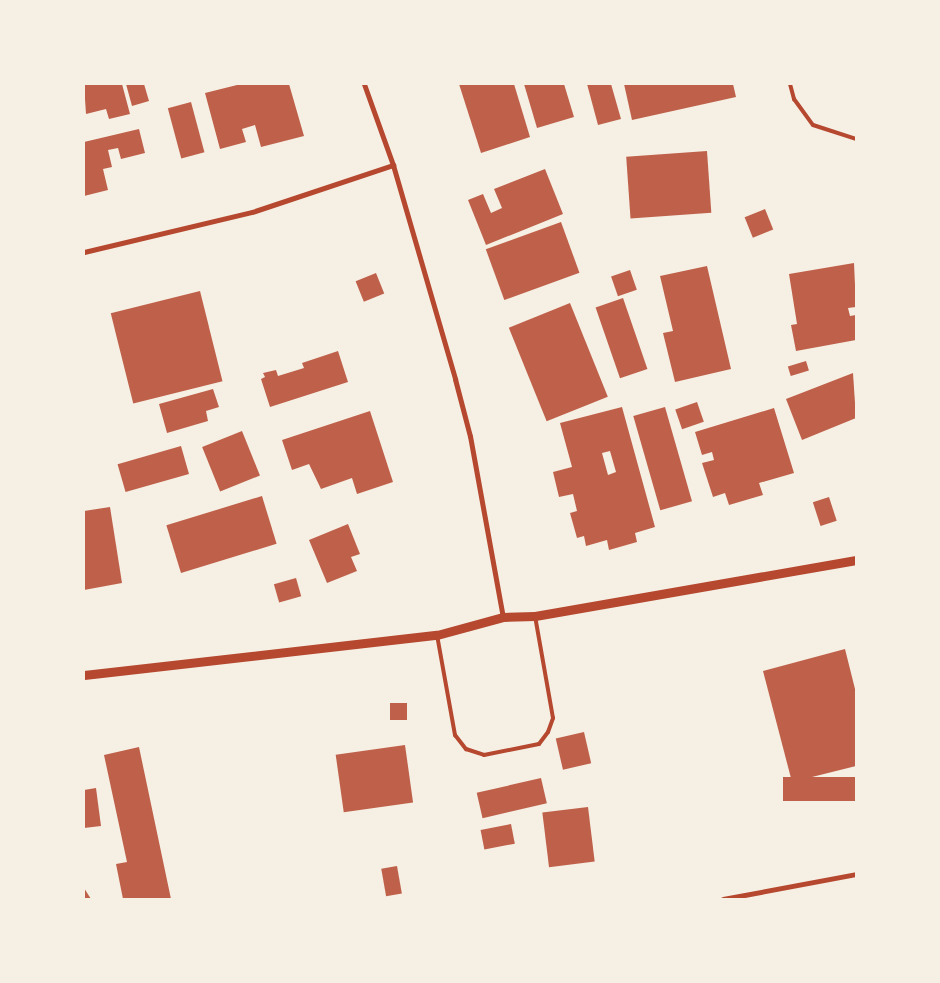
<!DOCTYPE html>
<html>
<head>
<meta charset="utf-8">
<style>
  body { margin:0 }
  #map { position:relative; width:940px; height:983px; overflow:hidden; background:#f6efe4; font-family:"Libre Baskerville",serif }
  div>[style] { position:absolute }
  .building>* { inset:0; background:#bf614a; transform-origin:0 0 }
  .service>* { height:4px; margin:-2px; padding:0 2px; transform-origin:2px; border-radius:2px; background:#b5482f }
  .minor>* { height:5px; margin:-2.5px; padding:0 2.5px; transform-origin:2.5px; border-radius:2.5px; background:#b5482f }
  .tertiary>* { height:9px; margin:-4.5px; padding:0 4.5px; transform-origin:4.5px; border-radius:4.5px; background:#b5482f }
  span { translate:-50% -50%; white-space:nowrap; text-align:center; line-height:1.15; -webkit-text-stroke:4px #f6efe4; paint-order:stroke }
  .frame { position:absolute; inset:0; border:85px solid #f6efe4; pointer-events:none }
</style>
</head>
<body>
<div id="map">
  <div class="building">
    <div style="clip-path:polygon(84px 84px,122px 84px,130px 114px,109px 119px,106px 109px,86px 114px)"></div>
    <div style="clip-path:polygon(126px 84px,144px 84px,149px 101px,132px 106px)"></div>
    <div style="clip-path:polygon(241px 84px,289px 84px,304px 136px,261px 147px,255px 125px,242px 129px,246px 142px,220px 149px,205px 93px)"></div>
    <div style="clip-path:polygon(459px 84px,514px 84px,530px 137px,481px 153px)"></div>
    <div style="clip-path:polygon(524px 84px,564px 84px,574px 117px,537px 128px)"></div>
    <div style="clip-path:polygon(587px 84px,611px 84px,621px 119px,598px 125px)"></div>
    <div style="clip-path:polygon(624px 84px,733px 84px,736px 97px,632px 120px)"></div>
    <div style="left:191px;top:102px;width:52px;height:24px;rotate:75deg"></div>
    <div style="clip-path:polygon(139px 129px,145px 153px,121px 159px,118px 148px,108px 150px,112px 167px,103px 169px,108px 190px,84px 196px,84px 142px)"></div>
    <div style="left:707px;top:151px;width:62px;height:81px;rotate:86deg"></div>
    <div style="clip-path:polygon(545px 169px,563px 214px,486px 245px,468px 200px,483px 194px,491px 213px,502px 208px,494px 189px)"></div>
    <div style="left:765px;top:209px;width:22px;height:22px;rotate:68deg"></div>
    <div style="left:561px;top:222px;width:54px;height:80px;rotate:70deg"></div>
    <div style="clip-path:polygon(854px 263px,856px 307px,848px 308px,850px 316px,856px 315px,856px 340px,796px 351px,791px 325px,797px 324px,789px 274px)"></div>
    <div style="clip-path:polygon(707px 266px,731px 369px,675px 382px,663px 333px,673px 331px,660px 276px)"></div>
    <div style="left:630px;top:270px;width:21px;height:20px;rotate:71deg"></div>
    <div style="left:376px;top:273px;width:22px;height:22px;rotate:68deg"></div>
    <div style="left:200px;top:291px;width:93px;height:92px;rotate:76deg"></div>
    <div style="left:623px;top:298px;width:75px;height:29px;rotate:71deg"></div>
    <div style="left:570px;top:303px;width:101px;height:66px;rotate:68deg"></div>
    <div style="clip-path:polygon(338px 351px,348px 382px,270px 407px,261px 379px,265px 377px,263px 373px,276px 370px,278px 376px,304px 368px,302px 363px)"></div>
    <div style="left:806px;top:361px;width:10px;height:19px;rotate:73deg"></div>
    <div style="clip-path:polygon(853px 373px,856px 418px,802px 440px,786px 399px)"></div>
    <div style="clip-path:polygon(213px 389px,219px 407px,206px 411px,208px 421px,167px 433px,159px 404px)"></div>
    <div style="left:697px;top:402px;width:21px;height:23px;rotate:71deg"></div>
    <div style="clip-path:polygon(evenodd,622px 407px,655px 527px,635px 533px,637px 542px,609px 550px,607px 540px,586px 546px,584px 536px,577px 538px,570px 513px,577px 511px,573px 494px,559px 497px,553px 472px,572px 467px,560px 423px,622px 407px,610px 451px,616px 472px,608px 475px,602px 453px,610px 451px)"></div>
    <div style="left:665px;top:407px;width:98px;height:33px;rotate:74deg"></div>
    <div style="clip-path:polygon(774px 408px,794px 473px,759px 483px,763px 495px,729px 505px,725px 493px,713px 497px,702px 463px,714px 460px,712px 452px,702px 455px,695px 432px)"></div>
    <div style="clip-path:polygon(370px 411px,393px 482px,357px 494px,352px 478px,321px 489px,309px 464px,292px 470px,282px 440px)"></div>
    <div style="left:242px;top:431px;width:48px;height:43px;rotate:68deg"></div>
    <div style="left:181px;top:446px;width:29px;height:66px;rotate:74deg"></div>
    <div style="left:262px;top:496px;width:50px;height:100px;rotate:73deg"></div>
    <div style="left:829px;top:497px;width:25px;height:17px;rotate:72deg"></div>
    <div style="clip-path:polygon(110px 507px,122px 583px,84px 590px,84px 511px)"></div>
    <div style="clip-path:polygon(348px 524px,360px 554px,351px 557px,357px 571px,327px 583px,309px 540px)"></div>
    <div style="left:296px;top:578px;width:19px;height:23px;rotate:74deg"></div>
    <div style="clip-path:polygon(845px 649px,856px 693px,856px 766px,792px 782px,763px 671px)"></div>
    <div style="left:390px;top:703px;width:17px;height:17px"></div>
    <div style="left:584px;top:732px;width:32px;height:29px;rotate:77deg"></div>
    <div style="left:405px;top:745px;width:58px;height:70px;rotate:82deg"></div>
    <div style="clip-path:polygon(139px 747px,171px 899px,123px 899px,116px 864px,127px 862px,104px 755px)"></div>
    <div style="left:856px;top:777px;width:24px;height:73px;rotate:90deg"></div>
    <div style="left:541px;top:778px;width:26px;height:66px;rotate:77deg"></div>
    <div style="clip-path:polygon(96px 788px,101px 826px,84px 828px,84px 790px)"></div>
    <div style="left:588px;top:807px;width:55px;height:46px;rotate:83deg"></div>
    <div style="left:511px;top:824px;width:20px;height:31px;rotate:79deg"></div>
    <div style="left:397px;top:866px;width:28px;height:16px;rotate:80deg"></div>
    <div style="clip-path:polygon(84px 888px,91px 899px,84px 899px)"></div>
  </div>
  <div class="service">
    <div style="left:790px;top:84px;width:16px;rotate:75deg"></div>
    <div style="left:794px;top:99px;width:32px;rotate:54deg"></div>
    <div style="left:813px;top:125px;width:45px;rotate:18deg"></div>
    <div style="left:437px;top:635px;width:102px;rotate:79.8deg"></div>
    <div style="left:455px;top:735px;width:18px;rotate:52deg"></div>
    <div style="left:466px;top:749px;width:19px;rotate:18deg"></div>
    <div style="left:484px;top:755px;width:56px;rotate:-11.3deg"></div>
    <div style="left:539px;top:744px;width:15px;rotate:-53deg"></div>
    <div style="left:548px;top:732px;width:15px;rotate:-70deg"></div>
    <div style="left:553px;top:718px;width:104px;rotate:-100deg"></div>
  </div>
  <div class="minor">
    <div style="left:364px;top:84px;width:86px;rotate:70.3deg"></div>
    <div style="left:393px;top:165px;width:223px;rotate:73.8deg"></div>
    <div style="left:455px;top:379px;width:59px;rotate:75.3deg"></div>
    <div style="left:470px;top:436px;width:184px;rotate:79.7deg"></div>
    <div style="left:84px;top:252px;width:173px;rotate:-13.4deg"></div>
    <div style="left:252px;top:212px;width:149px;rotate:-18.4deg"></div>
    <div style="left:723px;top:899px;width:135px;rotate:-10.6deg"></div>
  </div>
  <div class="tertiary">
    <div style="left:84px;top:675px;width:355px;rotate:-6.5deg"></div>
    <div style="left:437px;top:635px;width:68px;rotate:-15.3deg"></div>
    <div style="left:503px;top:617px;width:32px;rotate:-2deg"></div>
    <div style="left:535px;top:616px;width:326px;rotate:-9.9deg"></div>
  </div>
  <div class="frame"></div>
</div>
</body>
</html>
